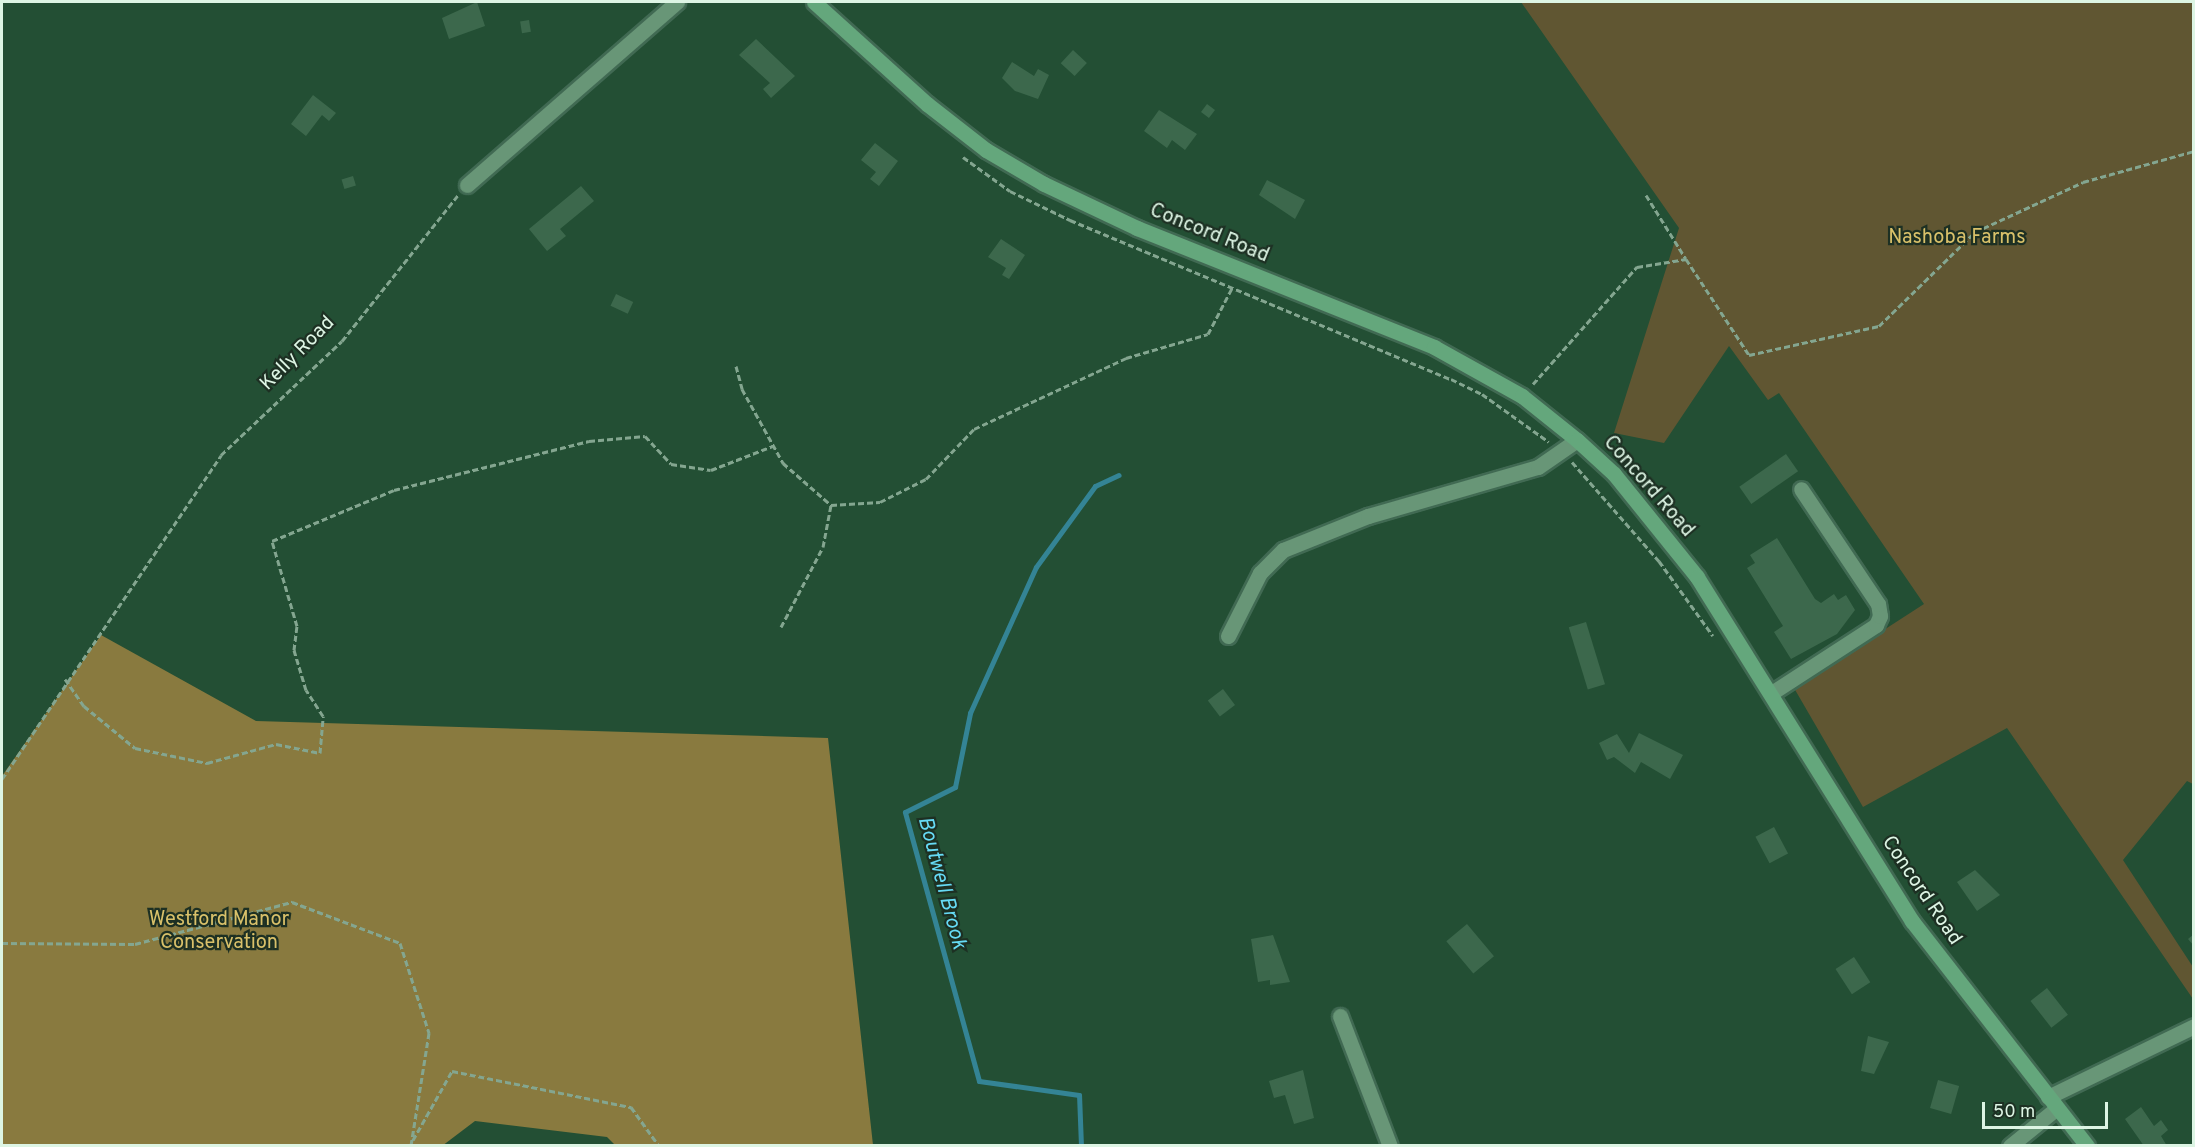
<!DOCTYPE html>
<html>
<head>
<meta charset="utf-8">
<style>
  body { margin:0 }
  #map { position:relative; width:2195px; height:1147px; overflow:hidden; background:#234f34; font-family:Overpass,sans-serif }
  div>[style] { position:absolute }
  .green>* { inset:0; background:#605632 }
  .forest>* { inset:0; background:#897a3f }
  .stream>* { height:5px; margin:-2.5px; padding:0 2.5px; transform-origin:2.5px; border-radius:2.5px; background:#348495 }
  .building>* { inset:0; background:#3c684c; transform-origin:0 0 }
  .path>* { height:3px; margin-top:-1.5px; transform-origin:0; background:repeating-linear-gradient(90deg,#84a690 0 6px,transparent 0 9px) }
  .roads { filter:drop-shadow(2px 0 #416a53) drop-shadow(-2px 0 #416a53) drop-shadow(0 2px #416a53) drop-shadow(0 -2px #416a53) }
  .minor>* { height:15px; margin:-7.5px; padding:0 7.5px; transform-origin:7.5px; border-radius:7.5px; background:#689677 }
  .major>* { height:15px; margin:-7.5px; padding:0 7.5px; transform-origin:7.5px; border-radius:7.5px; background:#64a77c }
  span { translate:-50% -50%; white-space:nowrap; text-align:center; line-height:1.15; -webkit-text-stroke:4.5px #1d3023; paint-order:stroke }
  .street-label { font-size:20px; color:#ddf5e4 }
  .park-label { font-size:20px; color:#d9c16a }
  .water-label { font-size:21px; color:#66dbf5; font-style:italic }
  .frame { position:absolute; inset:0; border:3px solid #ddf5e4; pointer-events:none }
  .scale { position:absolute; left:1982px; top:1102px; width:126px; height:27px; box-sizing:border-box; border:3px solid #ddf5e4; border-top:0; padding-left:8px; font-size:18px; line-height:21px; white-space:nowrap; color:#ddf5e4; -webkit-text-stroke:4px #1d3023; paint-order:stroke }
</style>
</head>
<body>
<div id="map">
  <div class="green">
    <div style="clip-path:polygon(1521px 2px,2193px 2px,2193px 784px,2187px 781px,2123px 860px,2193px 967px,2193px 999px,2007px 728px,1863px 807px,1794px 688px,1924px 604px,1779px 393px,1768px 400px,1729px 346px,1664px 443px,1614px 433px,1679px 228px)"></div>
  </div>
  <div class="forest">
    <div style="clip-path:polygon(101px 635px,256px 721px,828px 738px,873px 1145px,615px 1145px,607px 1137px,475px 1121px,442px 1146px,2px 1145px,2px 776px)"></div>
  </div>
  <div class="stream">
    <div style="left:1081px;top:1146px;width:51px;rotate:-92.2deg"></div>
    <div style="left:1079px;top:1095px;width:101px;rotate:-172deg"></div>
    <div style="left:979px;top:1081px;width:279px;rotate:-105.4deg"></div>
    <div style="left:905px;top:812px;width:56px;rotate:-26.6deg"></div>
    <div style="left:955px;top:787px;width:76px;rotate:-78.5deg"></div>
    <div style="left:970px;top:713px;width:160px;rotate:-65.7deg"></div>
    <div style="left:1036px;top:567px;width:100px;rotate:-53.9deg"></div>
    <div style="left:1095px;top:486px;width:26px;rotate:-25deg"></div>
  </div>
  <div class="building">
    <div style="clip-path:polygon(477px 2px,485px 26px,449px 39px,442px 18px)"></div>
    <div style="left:529px;top:20px;width:12px;height:9px;rotate:81deg"></div>
    <div style="clip-path:polygon(756px 39px,795px 76px,771px 98px,763px 89px,770px 83px,739px 55px)"></div>
    <div style="left:1073px;top:50px;width:19px;height:18px;rotate:43deg"></div>
    <div style="clip-path:polygon(1012px 62px,1034px 76px,1038px 69px,1049px 75px,1038px 99px,1015px 91px,1002px 78px)"></div>
    <div style="clip-path:polygon(313px 95px,336px 113px,329px 121px,322px 115px,306px 136px,291px 124px)"></div>
    <div style="left:1207px;top:104px;width:10px;height:10px;rotate:37deg"></div>
    <div style="clip-path:polygon(1159px 110px,1197px 134px,1185px 150px,1172px 140px,1167px 148px,1144px 131px)"></div>
    <div style="clip-path:polygon(875px 143px,898px 161px,879px 186px,870px 179px,876px 172px,861px 160px)"></div>
    <div style="left:353px;top:176px;width:10px;height:12px;rotate:73deg"></div>
    <div style="clip-path:polygon(1267px 180px,1305px 200px,1295px 219px,1259px 195px)"></div>
    <div style="clip-path:polygon(581px 186px,594px 201px,560px 229px,566px 236px,547px 251px,529px 229px)"></div>
    <div style="clip-path:polygon(1001px 239px,1025px 255px,1009px 279px,1002px 275px,1006px 268px,988px 257px)"></div>
    <div style="left:616px;top:294px;width:19px;height:13px;rotate:25deg"></div>
    <div style="left:1786px;top:454px;width:21px;height:57px;rotate:55deg"></div>
    <div style="clip-path:polygon(1777px 538px,1815px 599px,1821px 603px,1834px 594px,1838px 600px,1846px 595px,1855px 610px,1837px 634px,1791px 659px,1774px 632px,1783px 626px,1747px 568px,1755px 563px,1750px 555px)"></div>
    <div style="left:1586px;top:622px;width:65px;height:18px;rotate:73deg"></div>
    <div style="left:1223px;top:689px;width:20px;height:19px;rotate:53deg"></div>
    <div style="clip-path:polygon(1639px 733px,1683px 755px,1670px 779px,1641px 762px,1635px 773px,1614px 757px,1607px 760px,1599px 743px,1617px 734px,1629px 753px)"></div>
    <div style="left:1774px;top:827px;width:30px;height:21px;rotate:62deg"></div>
    <div style="clip-path:polygon(1975px 870px,2000px 895px,1977px 911px,1957px 882px)"></div>
    <div style="left:1467px;top:924px;width:42px;height:27px;rotate:50deg"></div>
    <div style="clip-path:polygon(2194px 934px,2194px 946px,2188px 939px)"></div>
    <div style="clip-path:polygon(1273px 935px,1290px 982px,1270px 985px,1270px 980px,1258px 982px,1251px 939px)"></div>
    <div style="left:1854px;top:957px;width:30px;height:22px;rotate:57deg"></div>
    <div style="left:2047px;top:988px;width:34px;height:21px;rotate:52deg"></div>
    <div style="clip-path:polygon(1868px 1036px,1889px 1042px,1874px 1074px,1861px 1071px)"></div>
    <div style="clip-path:polygon(1303px 1070px,1314px 1118px,1294px 1124px,1285px 1095px,1274px 1098px,1269px 1081px)"></div>
    <div style="left:1938px;top:1080px;width:22px;height:29px;rotate:16deg"></div>
    <div style="clip-path:polygon(2141px 1107px,2154px 1126px,2161px 1120px,2168px 1130px,2161px 1136px,2167px 1146px,2144px 1146px,2125px 1119px)"></div>
  </div>
  <div class="path">
    <div style="left:963px;top:157px;width:58px;rotate:35.9deg"></div>
    <div style="left:1010px;top:191px;width:67px;rotate:25.8deg"></div>
    <div style="left:1070px;top:220px;width:413px;rotate:22.7deg"></div>
    <div style="left:1451px;top:379px;width:34px;rotate:26deg"></div>
    <div style="left:1482px;top:394px;width:82px;rotate:35.6deg"></div>
    <div style="left:1646px;top:195px;width:75px;rotate:58deg"></div>
    <div style="left:736px;top:366px;width:24px;rotate:75deg"></div>
    <div style="left:742px;top:389px;width:85px;rotate:61deg"></div>
    <div style="left:783px;top:463px;width:64px;rotate:41.2deg"></div>
    <div style="left:831px;top:505px;width:49px;rotate:-3.5deg"></div>
    <div style="left:880px;top:502px;width:51px;rotate:-26.6deg"></div>
    <div style="left:926px;top:479px;width:69px;rotate:-46.2deg"></div>
    <div style="left:974px;top:429px;width:168px;rotate:-25deg"></div>
    <div style="left:1126px;top:358px;width:85px;rotate:-16.3deg"></div>
    <div style="left:1208px;top:334px;width:52px;rotate:-62.4deg"></div>
    <div style="left:1533px;top:384px;width:157px;rotate:-48.4deg"></div>
    <div style="left:1637px;top:267px;width:50px;rotate:-9.3deg"></div>
    <div style="left:1686px;top:259px;width:115px;rotate:56.7deg"></div>
    <div style="left:1749px;top:355px;width:133px;rotate:-12.6deg"></div>
    <div style="left:1879px;top:326px;width:134px;rotate:-44.4deg"></div>
    <div style="left:1975px;top:232px;width:119px;rotate:-24.8deg"></div>
    <div style="left:2083px;top:182px;width:115px;rotate:-15.6deg"></div>
    <div style="left:1572px;top:462px;width:132px;rotate:48.7deg"></div>
    <div style="left:1659px;top:561px;width:92px;rotate:54.2deg"></div>
    <div style="left:781px;top:627px;width:90px;rotate:-62.3deg"></div>
    <div style="left:823px;top:547px;width:43px;rotate:-79.2deg"></div>
    <div style="left:65px;top:679px;width:33px;rotate:55deg"></div>
    <div style="left:84px;top:706px;width:66px;rotate:39.5deg"></div>
    <div style="left:135px;top:748px;width:74px;rotate:11.8deg"></div>
    <div style="left:207px;top:763px;width:72px;rotate:-15.4deg"></div>
    <div style="left:276px;top:744px;width:45px;rotate:11.6deg"></div>
    <div style="left:320px;top:753px;width:37px;rotate:-85deg"></div>
    <div style="left:323px;top:716px;width:31px;rotate:-123deg"></div>
    <div style="left:306px;top:690px;width:42px;rotate:-106.7deg"></div>
    <div style="left:294px;top:650px;width:24px;rotate:-83deg"></div>
    <div style="left:297px;top:626px;width:89px;rotate:-106.4deg"></div>
    <div style="left:272px;top:541px;width:132px;rotate:-22.7deg"></div>
    <div style="left:394px;top:490px;width:201px;rotate:-14.1deg"></div>
    <div style="left:589px;top:441px;width:56px;rotate:-5.1deg"></div>
    <div style="left:645px;top:436px;width:38px;rotate:47deg"></div>
    <div style="left:671px;top:464px;width:40px;rotate:8.5deg"></div>
    <div style="left:711px;top:470px;width:66px;rotate:-21.2deg"></div>
    <div style="left:2px;top:779px;width:391px;rotate:-55.9deg"></div>
    <div style="left:221px;top:455px;width:166px;rotate:-43.3deg"></div>
    <div style="left:342px;top:341px;width:186px;rotate:-51.5deg"></div>
    <div style="left:2px;top:943px;width:133px;rotate:0.4deg"></div>
    <div style="left:135px;top:944px;width:163px;rotate:-15deg"></div>
    <div style="left:292px;top:902px;width:116px;rotate:20.8deg"></div>
    <div style="left:400px;top:943px;width:95px;rotate:72.1deg"></div>
    <div style="left:429px;top:1033px;width:114px;rotate:99.1deg"></div>
    <div style="left:413px;top:1140px;width:79px;rotate:-60.5deg"></div>
    <div style="left:452px;top:1071px;width:183px;rotate:11.4deg"></div>
    <div style="left:631px;top:1107px;width:48px;rotate:54.3deg"></div>
  </div>
  <div class="roads">
    <div class="minor">
      <div style="left:467px;top:185px;width:279px;rotate:-41.1deg"></div>
      <div style="left:1228px;top:636px;width:71px;rotate:-63.1deg"></div>
      <div style="left:1260px;top:573px;width:33px;rotate:-45deg"></div>
      <div style="left:1283px;top:550px;width:92px;rotate:-21.8deg"></div>
      <div style="left:1368px;top:516px;width:177px;rotate:-16.1deg"></div>
      <div style="left:1538px;top:467px;width:47px;rotate:-34.7deg"></div>
      <div style="left:1773px;top:692px;width:123px;rotate:-33deg"></div>
      <div style="left:1876px;top:625px;width:10px;rotate:-66deg"></div>
      <div style="left:1880px;top:616px;width:12px;rotate:-99deg"></div>
      <div style="left:1878px;top:604px;width:138px;rotate:-123.8deg"></div>
      <div style="left:1340px;top:1016px;width:139px;rotate:69deg"></div>
      <div style="left:2048px;top:1097px;width:162px;rotate:-25.9deg"></div>
      <div style="left:2010px;top:1146px;width:60px;rotate:-39deg"></div>
    </div>
    <div class="major">
      <div style="left:814px;top:2px;width:152px;rotate:42.1deg"></div>
      <div style="left:927px;top:104px;width:75px;rotate:37.9deg"></div>
      <div style="left:986px;top:150px;width:67px;rotate:30.4deg"></div>
      <div style="left:1044px;top:184px;width:103px;rotate:25.3deg"></div>
      <div style="left:1137px;top:228px;width:320px;rotate:21.8deg"></div>
      <div style="left:1434px;top:347px;width:101px;rotate:29.1deg"></div>
      <div style="left:1522px;top:396px;width:70px;rotate:38.7deg"></div>
      <div style="left:1577px;top:440px;width:50px;rotate:42.6deg"></div>
      <div style="left:1614px;top:474px;width:132px;rotate:51.1deg"></div>
      <div style="left:1697px;top:577px;width:406px;rotate:58deg"></div>
      <div style="left:1912px;top:921px;width:285px;rotate:52.1deg"></div>
    </div>
  </div>
  <div class="street-label">
    <span style="left:1209px;top:234px;rotate:22deg">Concord Road</span>
    <span style="left:298px;top:354px;rotate:-45deg">Kelly Road</span>
    <span style="left:1648px;top:487px;rotate:49deg">Concord Road</span>
    <span style="left:1921px;top:891px;rotate:56deg">Concord Road</span>
  </div>
  <div class="park-label">
    <span style="left:1957px;top:238px">Nashoba Farms</span>
    <span style="left:219px;top:932px">Westford Manor<br>Conservation</span>
  </div>
  <div class="water-label">
    <span style="left:941px;top:883px;rotate:75deg">Boutwell Brook</span>
  </div>
  <div class="frame"></div>
  <div class="scale">50 m</div>
</div>
</body>
</html>
